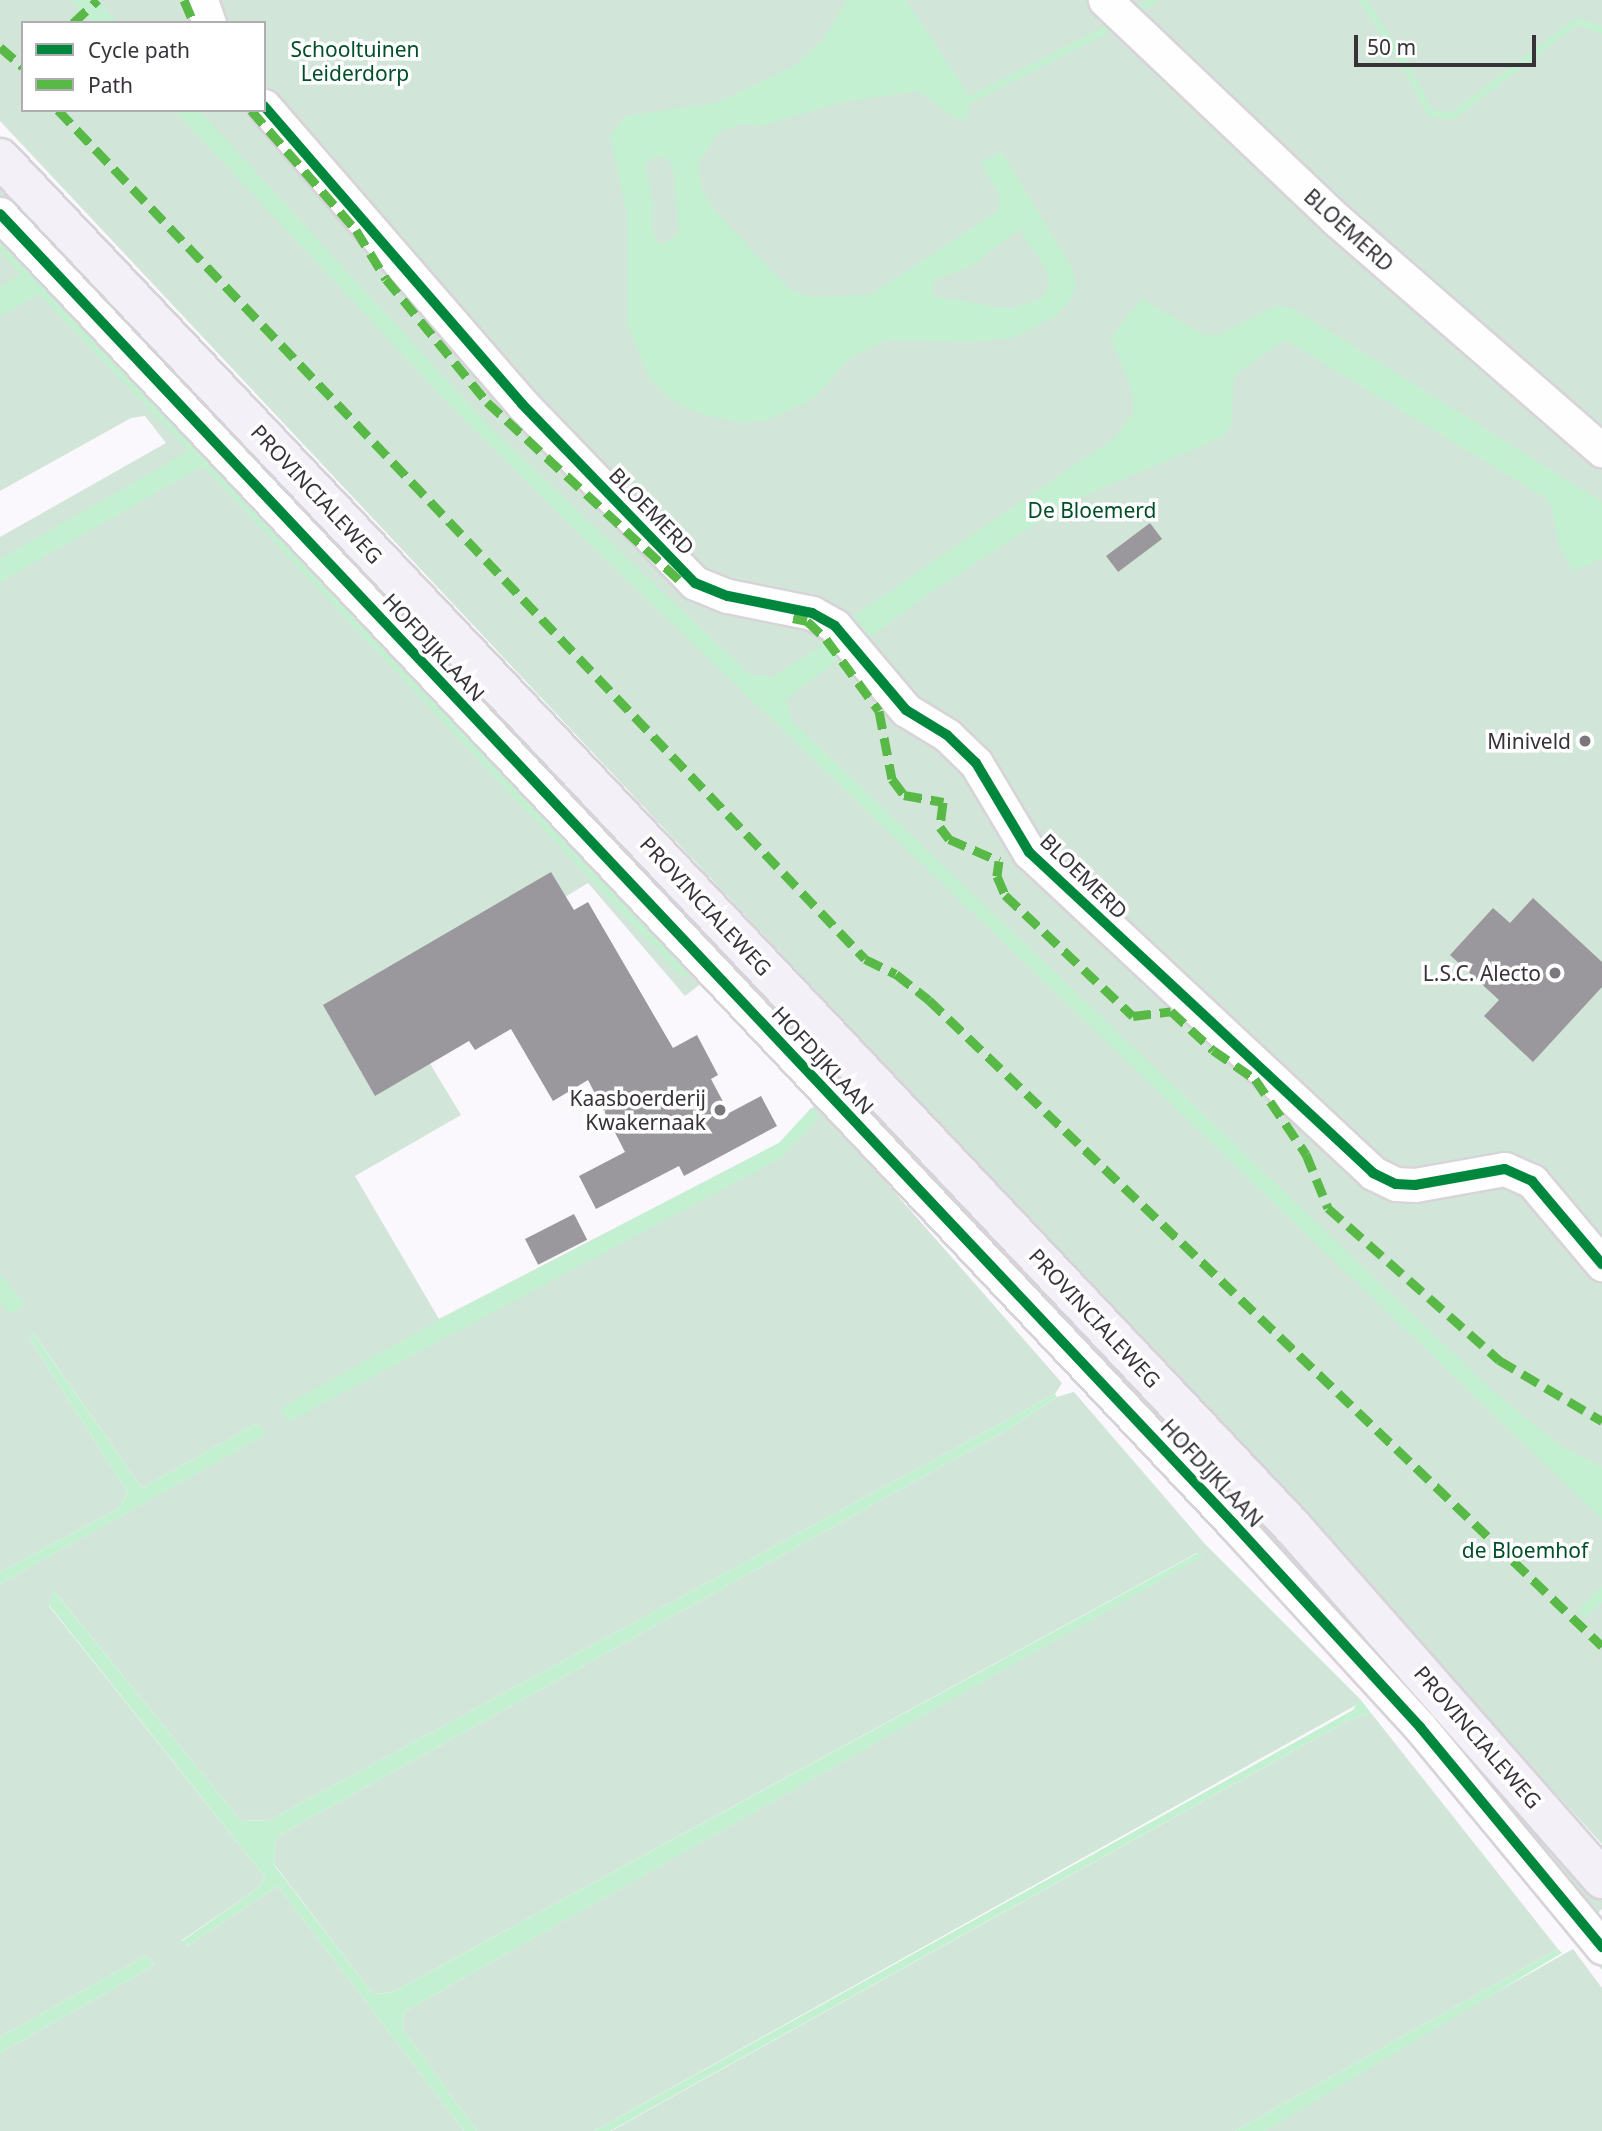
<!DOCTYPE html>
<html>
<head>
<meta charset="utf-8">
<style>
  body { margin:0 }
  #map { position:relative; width:1602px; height:2131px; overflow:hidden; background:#faf8fc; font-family:"Noto Sans",sans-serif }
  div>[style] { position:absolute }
  .green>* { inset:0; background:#d1e6d8 }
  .water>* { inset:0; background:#c4f0d2 }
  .stream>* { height:7px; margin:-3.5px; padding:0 3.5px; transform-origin:3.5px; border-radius:3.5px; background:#c4f0d2 }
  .building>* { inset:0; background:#9a989c; transform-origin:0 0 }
  .roads { filter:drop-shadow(2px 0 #d7d4d9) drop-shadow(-2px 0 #d7d4d9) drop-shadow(0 2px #d7d4d9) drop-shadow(0 -2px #d7d4d9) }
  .minor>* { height:33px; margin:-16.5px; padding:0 16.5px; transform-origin:16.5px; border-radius:16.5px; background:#fefeff }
  .major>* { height:38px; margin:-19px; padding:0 19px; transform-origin:19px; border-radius:19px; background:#f4f0f7 }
  .quiet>* { height:9px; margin-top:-4.5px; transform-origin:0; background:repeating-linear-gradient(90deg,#58b947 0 18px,transparent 0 27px) }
  .cycleway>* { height:10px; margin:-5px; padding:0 5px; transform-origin:5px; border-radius:5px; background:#00873e }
  .dots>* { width:19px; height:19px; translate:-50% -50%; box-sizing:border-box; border:4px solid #fff; border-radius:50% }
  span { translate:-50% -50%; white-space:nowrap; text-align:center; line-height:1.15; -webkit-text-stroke:7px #fff; paint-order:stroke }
  .park-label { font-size:21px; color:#004f28 }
  .street-label { font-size:21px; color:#373339 }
  .poi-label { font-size:21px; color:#373339 }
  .right { translate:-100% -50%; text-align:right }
  .legend { position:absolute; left:21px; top:21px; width:245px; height:91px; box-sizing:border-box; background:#fff; border:2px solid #afadb0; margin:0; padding:9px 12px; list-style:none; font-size:21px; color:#373339 }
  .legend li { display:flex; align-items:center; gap:14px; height:35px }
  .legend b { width:35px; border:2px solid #afadb0 }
  .scale { position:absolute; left:1354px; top:35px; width:182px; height:32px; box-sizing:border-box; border:4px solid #373339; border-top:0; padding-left:9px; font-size:21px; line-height:24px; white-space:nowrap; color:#373339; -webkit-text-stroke:5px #fff; paint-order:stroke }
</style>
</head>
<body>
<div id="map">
  <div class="green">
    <div style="clip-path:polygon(evenodd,0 0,1602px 0,1602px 1844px,1080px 1272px,0 121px,0 0,23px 23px,264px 23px,264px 110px,23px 110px,23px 23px)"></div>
    <div style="clip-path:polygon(0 176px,116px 299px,168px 368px,233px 437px,281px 473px,768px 991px,779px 1017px,0 203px)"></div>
    <div style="clip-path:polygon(evenodd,0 229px,1311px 1619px,1602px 1958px,1602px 1970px,1393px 1721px,876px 1171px,1062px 1383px,1055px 1394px,270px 1820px,241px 1821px,54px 1591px,49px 1606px,265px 1877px,258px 1888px,181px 1941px,187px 1946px,278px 1886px,464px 2131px,0 2131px,0 2053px,155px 1965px,145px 1956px,0 2037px,0 1584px,266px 1434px,256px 1424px,142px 1488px,34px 1334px,29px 1338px,128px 1493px,118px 1509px,0 1572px,0 537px,166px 443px,145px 416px,131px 418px,0 491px,0 229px,588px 883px,685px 996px,702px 983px,817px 1103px,779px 1143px,439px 1319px,355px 1176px,461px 1115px,393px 1002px,588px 883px)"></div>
    <div style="clip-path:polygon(799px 1039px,810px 1041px,1426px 1692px,1602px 1901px,1602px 1909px,1592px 1919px)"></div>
    <div style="clip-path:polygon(1074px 1392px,1205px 1544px,1360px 1699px,1358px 1704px,594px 2131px,477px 2131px,402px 2028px,404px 2012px,1204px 1555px,1197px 1553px,393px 1992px,373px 1994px,274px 1864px,276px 1837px,1007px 1430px,1057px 1397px)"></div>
    <div style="clip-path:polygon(1371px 1713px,1558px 1949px,1235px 2131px,611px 2131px,1349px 1720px)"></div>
    <div style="clip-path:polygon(1573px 1949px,1602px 1988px,1602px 2131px,1265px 2131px,1378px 2059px)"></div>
  </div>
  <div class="water">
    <div style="clip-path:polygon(71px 0,97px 0,118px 23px,92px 23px)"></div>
    <div style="clip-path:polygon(evenodd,847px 0,906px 0,967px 92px,969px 113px,965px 119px,957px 119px,918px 91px,842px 102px,761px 126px,739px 125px,719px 132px,698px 163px,701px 186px,712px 208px,790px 290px,812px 297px,870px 295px,998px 211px,1000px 195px,983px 167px,984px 160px,1002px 152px,1072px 268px,1076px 285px,1070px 300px,1057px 315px,1014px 338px,974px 342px,886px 340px,850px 358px,813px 399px,771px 419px,745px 423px,704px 415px,672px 400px,650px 379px,627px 324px,627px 214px,610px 136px,626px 116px,715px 103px,793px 67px,821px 42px,847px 0,659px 155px,669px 160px,673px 169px,679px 232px,665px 244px,657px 242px,652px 230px,653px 204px,645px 163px,659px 155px,847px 0,1020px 229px,1047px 272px,1049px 286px,1042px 298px,1010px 309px,932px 296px,933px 280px,970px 267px,1020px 229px)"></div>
    <div style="clip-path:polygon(174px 110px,199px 110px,491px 428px,749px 674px,772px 677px,815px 650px,862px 610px,1115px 438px,1133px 412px,1133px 393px,1111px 338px,1141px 299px,1203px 334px,1219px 335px,1276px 306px,1292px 308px,1602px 502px,1602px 559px,1573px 571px,1559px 547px,1551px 505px,1544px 497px,1285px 340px,1234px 375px,1231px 427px,1220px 438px,1090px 493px,1048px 516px,933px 591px,786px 699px,792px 721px,1492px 1390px,1559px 1445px,1602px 1467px,1602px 1519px,573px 528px,461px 417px)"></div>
    <div style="clip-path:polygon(0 239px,159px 405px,694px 973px,682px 977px,203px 466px,0 582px,0 559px,189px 451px,39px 294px,0 316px,0 287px,21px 274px,0 251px)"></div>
    <div style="clip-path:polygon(811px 1108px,819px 1118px,781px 1158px,288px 1422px,281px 1408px,439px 1320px,779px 1143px)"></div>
    <div style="clip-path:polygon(0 1274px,25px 1305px,11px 1314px,0 1302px)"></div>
    <div style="clip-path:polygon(33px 1333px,142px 1488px,256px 1424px,267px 1434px,0 1584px,0 1572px,118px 1509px,128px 1493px,29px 1338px)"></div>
    <div style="clip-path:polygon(1055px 1394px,1057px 1397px,1007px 1430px,276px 1837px,274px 1865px,373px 1994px,393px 1992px,1198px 1553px,1205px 1555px,404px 2012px,402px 2028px,477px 2131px,464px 2131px,278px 1886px,187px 1946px,181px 1942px,258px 1888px,265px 1877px,49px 1605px,53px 1590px,241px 1821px,270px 1820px)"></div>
    <div style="clip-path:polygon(1602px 1586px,1602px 1602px,1585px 1618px,1577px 1611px)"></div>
    <div style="clip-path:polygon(1360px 1699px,1371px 1713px,1349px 1720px,610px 2131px,594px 2131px,1353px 1710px)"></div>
    <div style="clip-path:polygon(1558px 1949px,1562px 1953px,1265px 2131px,1235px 2131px)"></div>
    <div style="clip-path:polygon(145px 1956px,155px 1965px,0 2053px,0 2037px)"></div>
  </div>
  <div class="stream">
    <div style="left:1362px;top:0;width:77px;rotate:56.1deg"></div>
    <div style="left:1405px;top:64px;width:54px;rotate:63.4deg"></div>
    <div style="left:1429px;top:112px;width:22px;rotate:10deg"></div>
    <div style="left:1451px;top:116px;width:157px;rotate:-37.2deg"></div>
    <div style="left:1576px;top:21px;width:28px;rotate:19deg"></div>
    <div style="left:1133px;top:13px;width:24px;rotate:-33deg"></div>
    <div style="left:970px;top:99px;width:155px;rotate:-27.2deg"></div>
  </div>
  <div class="building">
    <div style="left:1150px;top:523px;width:20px;height:55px;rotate:53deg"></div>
    <div style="clip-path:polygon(551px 872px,574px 910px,588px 902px,673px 1048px,697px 1035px,718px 1075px,711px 1079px,729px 1113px,761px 1096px,777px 1126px,684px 1176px,679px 1166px,596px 1209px,579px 1176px,625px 1152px,588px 1080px,553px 1101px,511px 1029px,475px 1050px,469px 1041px,375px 1096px,323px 1005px)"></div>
    <div style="clip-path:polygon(1533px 898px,1602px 962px,1602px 987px,1533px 1062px,1484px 1016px,1499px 1000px,1450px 955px,1493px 908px,1510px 923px)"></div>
    <div style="left:574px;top:1214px;width:29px;height:55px;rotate:63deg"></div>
  </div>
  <div class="roads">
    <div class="minor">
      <div style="left:201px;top:0;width:24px;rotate:71deg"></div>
      <div style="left:1105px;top:0;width:320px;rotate:43.5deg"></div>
      <div style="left:1337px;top:220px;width:351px;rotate:41deg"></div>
      <div style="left:264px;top:106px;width:394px;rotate:49.1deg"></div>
      <div style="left:522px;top:404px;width:249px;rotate:46deg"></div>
      <div style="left:695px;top:583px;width:35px;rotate:22deg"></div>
      <div style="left:728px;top:596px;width:86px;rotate:11.4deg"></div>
      <div style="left:812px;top:613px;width:26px;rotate:29deg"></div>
      <div style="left:835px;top:626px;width:110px;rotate:49.8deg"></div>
      <div style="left:906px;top:710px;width:48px;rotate:31.4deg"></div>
      <div style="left:947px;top:735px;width:40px;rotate:44deg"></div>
      <div style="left:976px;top:763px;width:104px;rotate:59.2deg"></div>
      <div style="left:1029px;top:852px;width:471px;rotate:43deg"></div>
      <div style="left:1373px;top:1173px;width:25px;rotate:26deg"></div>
      <div style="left:1396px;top:1184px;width:19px;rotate:3deg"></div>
      <div style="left:1415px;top:1185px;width:91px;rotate:-10.1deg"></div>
      <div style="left:1505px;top:1169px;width:30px;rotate:24deg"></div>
      <div style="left:1532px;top:1181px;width:109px;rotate:49.9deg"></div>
      <div style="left:0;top:214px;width:1800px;rotate:46.71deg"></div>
      <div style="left:1234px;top:1524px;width:275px;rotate:47.5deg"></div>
      <div style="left:1420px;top:1727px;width:286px;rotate:50.4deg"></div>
    </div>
    <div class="major">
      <div style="left:0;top:158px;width:1882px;rotate:46.64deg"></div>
      <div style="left:1292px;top:1526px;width:470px;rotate:48.7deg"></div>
    </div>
  </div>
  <div class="quiet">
    <div style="left:184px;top:0;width:25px;rotate:67deg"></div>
    <div style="left:73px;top:23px;width:34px;rotate:-43deg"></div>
    <div style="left:0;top:47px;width:30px;rotate:41deg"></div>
    <div style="left:58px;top:110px;width:1171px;rotate:46.45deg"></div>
    <div style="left:865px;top:959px;width:34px;rotate:26deg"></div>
    <div style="left:896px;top:974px;width:42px;rotate:38.2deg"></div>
    <div style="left:929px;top:1000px;width:933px;rotate:43.83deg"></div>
    <div style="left:251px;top:110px;width:159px;rotate:48.8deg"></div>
    <div style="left:356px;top:230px;width:57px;rotate:58.5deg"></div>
    <div style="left:386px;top:279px;width:159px;rotate:50.6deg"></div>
    <div style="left:487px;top:402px;width:262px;rotate:42.8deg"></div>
    <div style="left:793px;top:618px;width:14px;rotate:12deg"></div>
    <div style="left:807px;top:621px;width:26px;rotate:43deg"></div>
    <div style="left:826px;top:639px;width:89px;rotate:53.6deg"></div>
    <div style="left:879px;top:711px;width:69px;rotate:79.2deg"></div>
    <div style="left:892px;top:779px;width:20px;rotate:53deg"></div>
    <div style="left:904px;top:795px;width:40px;rotate:10deg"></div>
    <div style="left:943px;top:802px;width:25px;rotate:97deg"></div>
    <div style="left:940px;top:827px;width:15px;rotate:53deg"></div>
    <div style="left:949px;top:839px;width:55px;rotate:23.7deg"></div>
    <div style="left:999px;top:861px;width:15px;rotate:98deg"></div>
    <div style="left:997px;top:876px;width:21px;rotate:67deg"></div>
    <div style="left:1005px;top:895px;width:176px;rotate:43.4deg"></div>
    <div style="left:1133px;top:1016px;width:38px;rotate:-7deg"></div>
    <div style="left:1171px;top:1011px;width:57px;rotate:42.9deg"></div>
    <div style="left:1213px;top:1050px;width:51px;rotate:34.6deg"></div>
    <div style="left:1255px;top:1079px;width:91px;rotate:55.8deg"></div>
    <div style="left:1306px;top:1154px;width:58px;rotate:67.8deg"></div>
    <div style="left:1328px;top:1208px;width:229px;rotate:41.6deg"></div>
    <div style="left:1499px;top:1360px;width:120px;rotate:30.6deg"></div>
  </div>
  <div class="cycleway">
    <div style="left:264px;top:106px;width:394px;rotate:49.1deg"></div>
    <div style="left:522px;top:404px;width:249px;rotate:46deg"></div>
    <div style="left:695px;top:583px;width:35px;rotate:22deg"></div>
    <div style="left:728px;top:596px;width:86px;rotate:11.4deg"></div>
    <div style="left:812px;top:613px;width:26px;rotate:29deg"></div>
    <div style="left:835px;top:626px;width:110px;rotate:49.8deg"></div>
    <div style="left:906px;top:710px;width:48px;rotate:31.4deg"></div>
    <div style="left:947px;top:735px;width:40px;rotate:44deg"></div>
    <div style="left:976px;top:763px;width:104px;rotate:59.2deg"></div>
    <div style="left:1029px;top:852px;width:471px;rotate:43deg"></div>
    <div style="left:1373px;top:1173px;width:25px;rotate:26deg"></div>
    <div style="left:1396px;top:1184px;width:19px;rotate:3deg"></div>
    <div style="left:1415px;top:1185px;width:91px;rotate:-10.1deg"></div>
    <div style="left:1505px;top:1169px;width:30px;rotate:24deg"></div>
    <div style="left:1532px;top:1181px;width:109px;rotate:49.9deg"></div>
    <div style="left:0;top:214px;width:1800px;rotate:46.71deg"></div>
    <div style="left:1234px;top:1524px;width:275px;rotate:47.5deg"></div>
    <div style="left:1420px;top:1727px;width:286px;rotate:50.4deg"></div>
  </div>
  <div class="dots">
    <div style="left:1585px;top:741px;background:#7b787d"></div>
    <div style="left:1555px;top:973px;background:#7b787d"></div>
    <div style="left:720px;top:1110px;background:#7b787d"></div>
  </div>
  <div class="park-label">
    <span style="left:355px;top:61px">Schooltuinen<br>Leiderdorp</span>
    <span style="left:1092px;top:510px">De Bloemerd</span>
    <span style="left:1525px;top:1550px">de Bloemhof</span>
  </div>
  <div class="street-label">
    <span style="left:1349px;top:230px;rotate:42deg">BLOEMERD</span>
    <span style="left:317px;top:494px;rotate:47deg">PROVINCIALEWEG</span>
    <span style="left:652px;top:511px;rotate:46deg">BLOEMERD</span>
    <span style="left:434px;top:647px;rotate:47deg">HOFDIJKLAAN</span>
    <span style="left:1084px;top:876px;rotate:44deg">BLOEMERD</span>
    <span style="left:706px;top:906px;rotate:47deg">PROVINCIALEWEG</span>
    <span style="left:823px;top:1060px;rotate:47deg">HOFDIJKLAAN</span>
    <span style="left:1095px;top:1318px;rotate:47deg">PROVINCIALEWEG</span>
    <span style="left:1212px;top:1473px;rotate:47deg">HOFDIJKLAAN</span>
    <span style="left:1478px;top:1737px;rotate:49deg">PROVINCIALEWEG</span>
  </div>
  <div class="poi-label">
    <span class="right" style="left:1571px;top:741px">Miniveld</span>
    <span class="right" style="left:1541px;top:973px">L.S.C. Alecto</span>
    <span class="right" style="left:706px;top:1110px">Kaasboerderij<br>Kwakernaak</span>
  </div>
  <ul class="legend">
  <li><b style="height:9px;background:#00873e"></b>Cycle path</li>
  <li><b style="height:9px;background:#58b947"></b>Path</li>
  </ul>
  <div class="scale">50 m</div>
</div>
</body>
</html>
